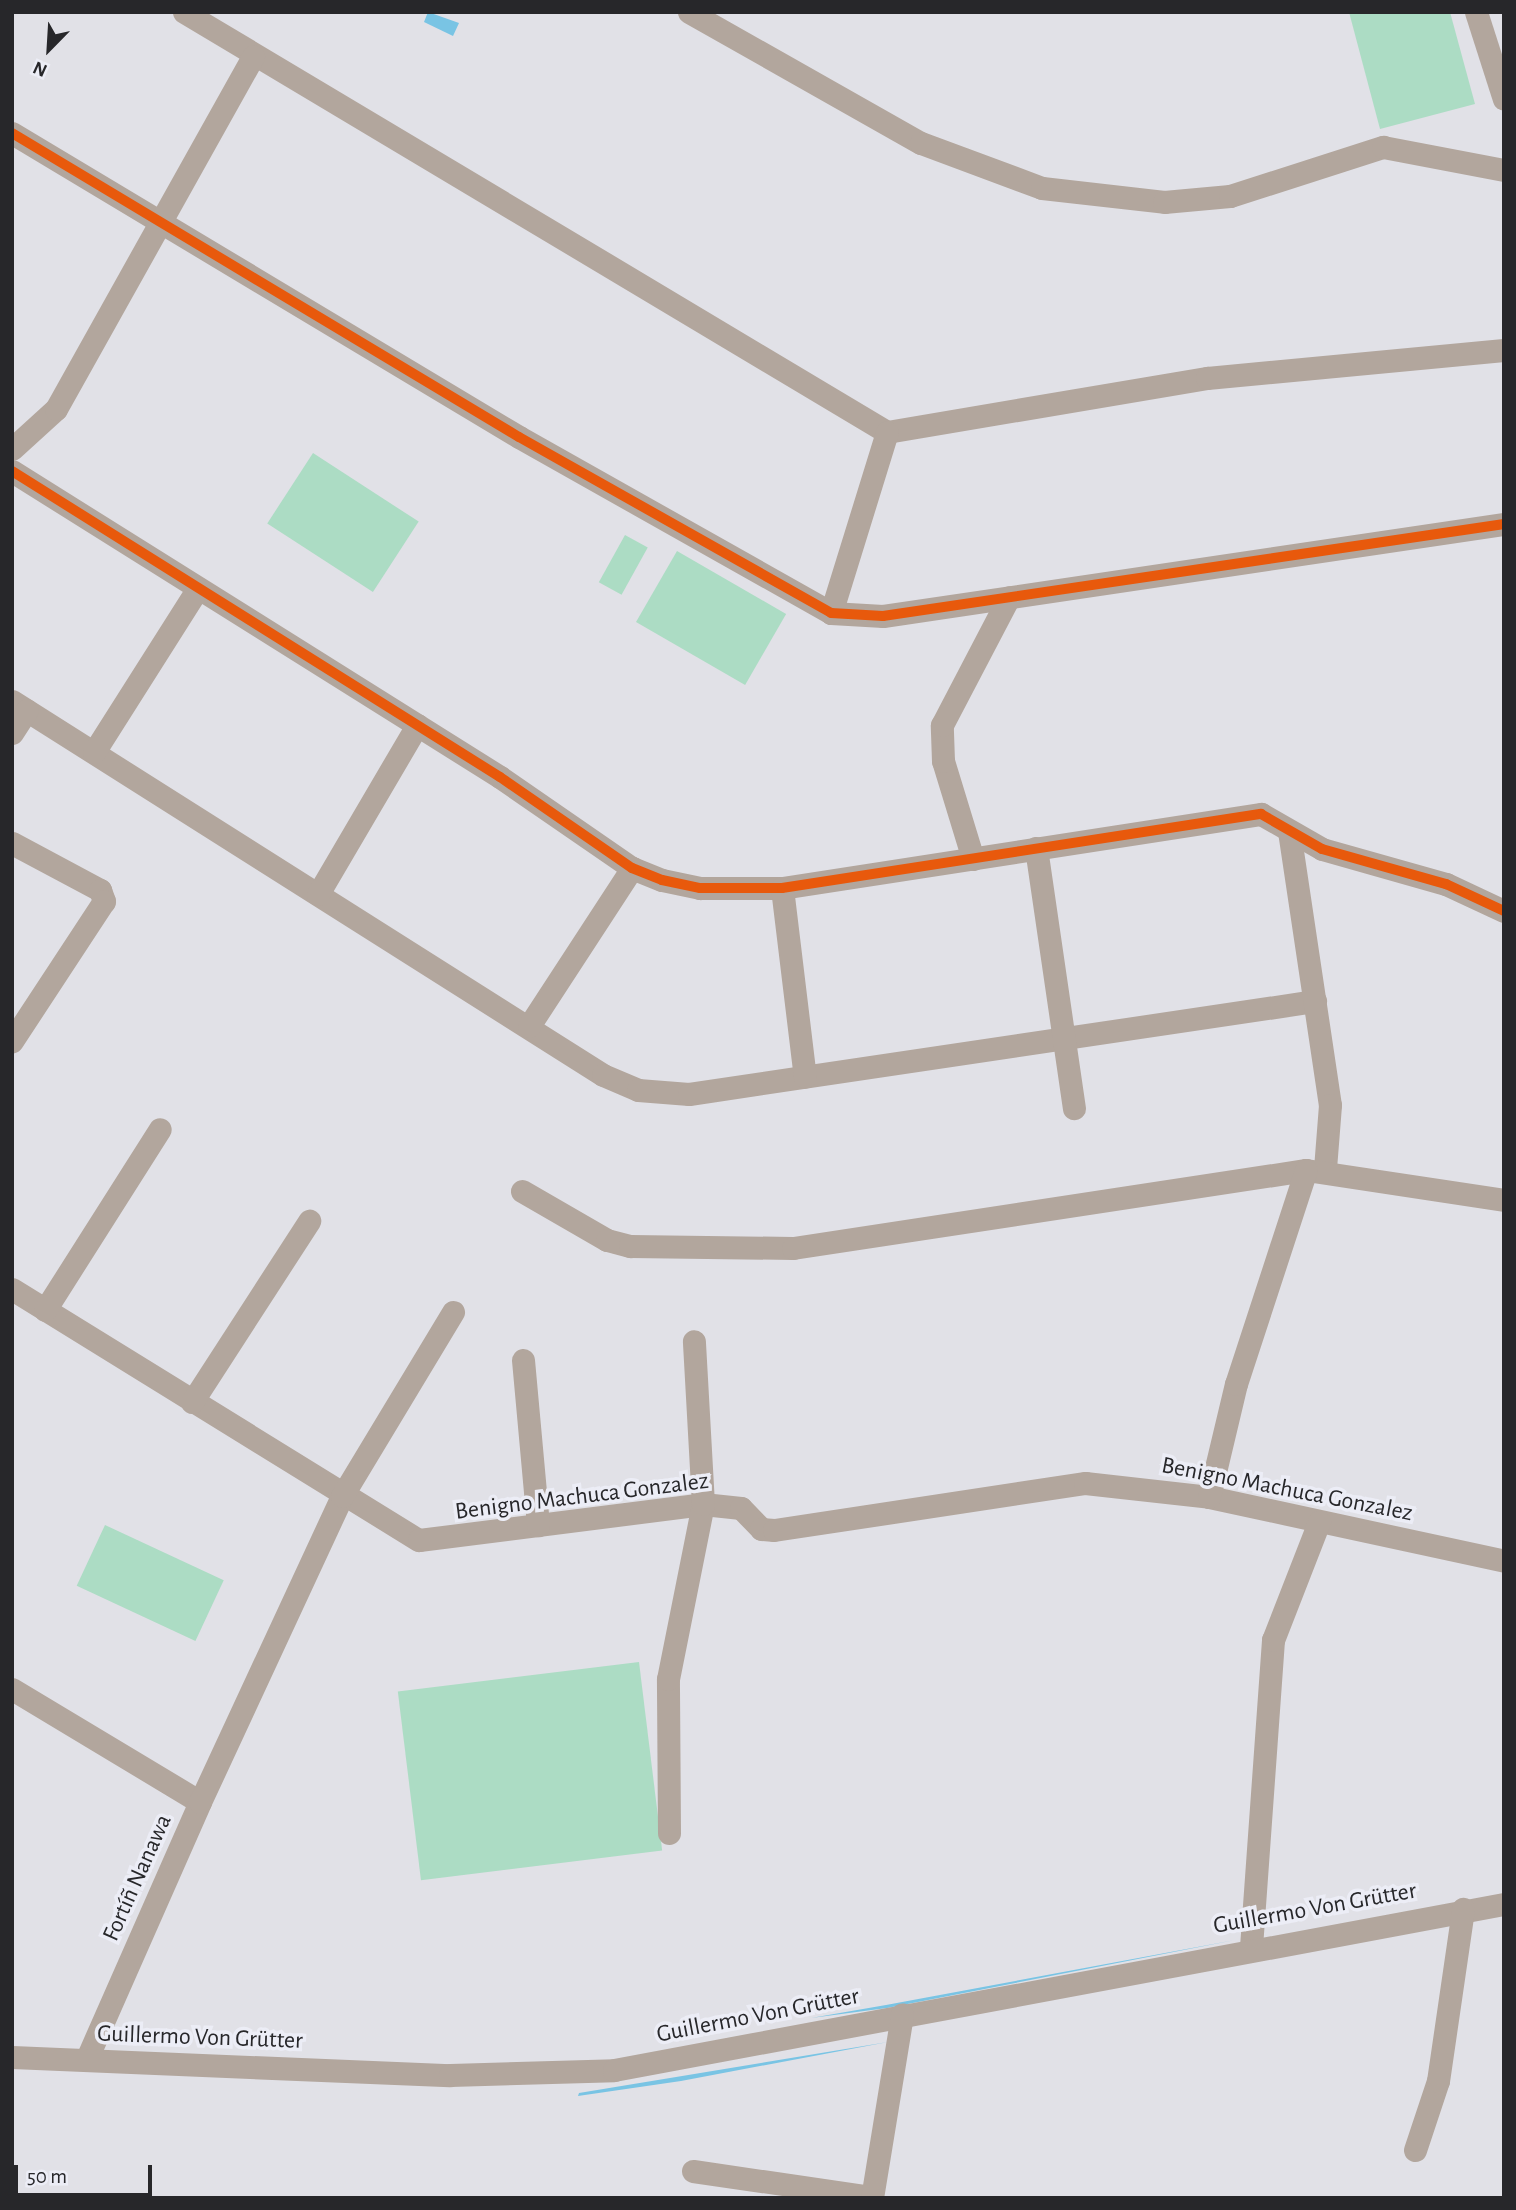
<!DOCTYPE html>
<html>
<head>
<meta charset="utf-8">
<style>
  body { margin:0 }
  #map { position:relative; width:1516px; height:2210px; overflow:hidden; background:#e1e1e7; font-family:"Alegreya Sans",sans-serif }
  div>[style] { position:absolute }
  .green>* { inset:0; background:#acdcc4; transform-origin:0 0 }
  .water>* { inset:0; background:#79c4e4 }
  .minor>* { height:23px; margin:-11.5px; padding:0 11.5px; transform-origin:11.5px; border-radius:11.5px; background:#b2a69d }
  .cycleway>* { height:10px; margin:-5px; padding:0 5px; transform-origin:5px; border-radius:5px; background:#e8590c }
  span { translate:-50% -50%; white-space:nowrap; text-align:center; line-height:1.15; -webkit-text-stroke:7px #ecedf6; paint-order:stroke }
  .street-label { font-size:24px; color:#27272a }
  .frame { position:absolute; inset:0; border:14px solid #27272a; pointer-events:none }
  .north { position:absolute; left:14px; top:14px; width:70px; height:70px; -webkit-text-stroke:5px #ecedf6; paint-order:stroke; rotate:204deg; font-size:19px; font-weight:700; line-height:28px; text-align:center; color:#27272a }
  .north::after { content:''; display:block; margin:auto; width:24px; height:32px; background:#27272a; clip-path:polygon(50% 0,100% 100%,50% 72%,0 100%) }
  .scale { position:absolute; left:14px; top:2165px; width:138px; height:32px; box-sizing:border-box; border:4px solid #27272a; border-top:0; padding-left:9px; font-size:21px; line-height:24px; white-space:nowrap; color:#27272a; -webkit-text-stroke:5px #ecedf6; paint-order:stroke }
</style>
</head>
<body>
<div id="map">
  <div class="green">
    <div style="clip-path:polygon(1349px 12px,1450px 12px,1475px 104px,1380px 129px)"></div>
    <div style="left:313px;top:453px;width:126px;height:84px;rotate:33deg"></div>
    <div style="left:625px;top:535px;width:26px;height:54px;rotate:29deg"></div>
    <div style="left:677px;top:551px;width:126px;height:82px;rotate:30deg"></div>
    <div style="left:105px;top:1525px;width:131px;height:67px;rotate:25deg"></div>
    <div style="left:639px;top:1662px;width:190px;height:243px;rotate:83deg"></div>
  </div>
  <div class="water">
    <div style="clip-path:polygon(428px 12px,459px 23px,453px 36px,424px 22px)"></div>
    <div style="clip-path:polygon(1235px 1940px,887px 2008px,811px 2018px,886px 2005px)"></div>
    <div style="clip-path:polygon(888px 2042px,681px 2081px,578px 2096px,579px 2093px)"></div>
  </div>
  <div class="minor">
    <div style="left:184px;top:12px;width:819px;rotate:30.86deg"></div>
    <div style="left:887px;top:432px;width:325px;rotate:-9.6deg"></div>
    <div style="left:1207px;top:378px;width:298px;rotate:-5.4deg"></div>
    <div style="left:689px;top:12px;width:266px;rotate:29.5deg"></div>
    <div style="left:921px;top:143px;width:129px;rotate:20.4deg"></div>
    <div style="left:1042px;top:188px;width:123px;rotate:6.5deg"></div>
    <div style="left:1164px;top:202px;width:66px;rotate:-5.2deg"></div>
    <div style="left:1230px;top:196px;width:161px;rotate:-17.8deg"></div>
    <div style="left:1383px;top:147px;width:123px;rotate:10.8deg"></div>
    <div style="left:1476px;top:12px;width:91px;rotate:72.2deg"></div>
    <div style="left:12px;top:133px;width:591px;rotate:30.95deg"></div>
    <div style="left:519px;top:437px;width:358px;rotate:29.4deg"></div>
    <div style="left:831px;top:613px;width:52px;rotate:3.3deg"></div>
    <div style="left:883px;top:616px;width:628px;rotate:-8.43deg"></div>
    <div style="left:12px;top:449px;width:59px;rotate:-42.3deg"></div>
    <div style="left:56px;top:409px;width:404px;rotate:-60.8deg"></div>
    <div style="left:12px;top:471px;width:576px;rotate:32.09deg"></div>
    <div style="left:500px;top:777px;width:160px;rotate:34.6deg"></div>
    <div style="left:632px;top:868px;width:32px;rotate:22deg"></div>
    <div style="left:662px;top:880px;width:39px;rotate:12deg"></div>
    <div style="left:700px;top:888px;width:82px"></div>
    <div style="left:782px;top:888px;width:485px;rotate:-8.8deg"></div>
    <div style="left:1261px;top:814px;width:70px;rotate:29.8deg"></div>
    <div style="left:1322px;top:849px;width:129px;rotate:15.8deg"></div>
    <div style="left:1446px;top:884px;width:64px;rotate:25deg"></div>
    <div style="left:831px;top:613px;width:189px;rotate:-72.8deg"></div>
    <div style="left:12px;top:701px;width:699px;rotate:32.33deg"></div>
    <div style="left:603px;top:1075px;width:38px;rotate:23deg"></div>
    <div style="left:638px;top:1090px;width:51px;rotate:4.5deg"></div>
    <div style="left:689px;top:1094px;width:633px;rotate:-8.45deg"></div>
    <div style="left:12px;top:733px;width:27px;rotate:-57deg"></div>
    <div style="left:94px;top:752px;width:194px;rotate:-57.6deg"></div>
    <div style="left:1289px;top:831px;width:277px;rotate:81.5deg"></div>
    <div style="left:1330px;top:1105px;width:64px;rotate:94.5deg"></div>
    <div style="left:12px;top:843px;width:100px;rotate:28.1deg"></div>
    <div style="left:100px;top:890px;width:12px;rotate:70deg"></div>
    <div style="left:104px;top:901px;width:168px;rotate:123.3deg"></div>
    <div style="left:1036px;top:848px;width:263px;rotate:81.7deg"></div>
    <div style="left:973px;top:859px;width:102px;rotate:-107deg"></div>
    <div style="left:943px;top:761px;width:36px;rotate:-92deg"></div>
    <div style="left:942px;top:725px;width:144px;rotate:-62.4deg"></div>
    <div style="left:782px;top:888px;width:190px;rotate:83.1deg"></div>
    <div style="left:318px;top:894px;width:196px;rotate:-59.6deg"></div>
    <div style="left:529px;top:1026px;width:189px;rotate:-56.9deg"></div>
    <div style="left:522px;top:1191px;width:98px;rotate:30deg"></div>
    <div style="left:607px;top:1240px;width:24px;rotate:15deg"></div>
    <div style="left:630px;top:1246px;width:163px;rotate:0.7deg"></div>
    <div style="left:793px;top:1248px;width:519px;rotate:-8.65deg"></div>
    <div style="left:1306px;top:1170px;width:200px;rotate:8.6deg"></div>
    <div style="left:12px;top:1289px;width:478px;rotate:31.7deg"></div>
    <div style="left:419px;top:1540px;width:286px;rotate:-7.2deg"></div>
    <div style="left:703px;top:1504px;width:38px;rotate:6deg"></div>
    <div style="left:741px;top:1508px;width:29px;rotate:46deg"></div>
    <div style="left:761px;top:1529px;width:13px;rotate:4deg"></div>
    <div style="left:774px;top:1530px;width:315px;rotate:-8.6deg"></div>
    <div style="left:1085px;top:1483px;width:125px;rotate:6.4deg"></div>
    <div style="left:1209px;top:1497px;width:302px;rotate:12.2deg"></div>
    <div style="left:45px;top:1310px;width:214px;rotate:-57.6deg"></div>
    <div style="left:523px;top:1360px;width:166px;rotate:84.8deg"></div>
    <div style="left:192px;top:1402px;width:216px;rotate:-57.1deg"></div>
    <div style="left:1209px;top:1497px;width:116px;rotate:-76.6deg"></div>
    <div style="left:1236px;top:1384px;width:225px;rotate:-71.9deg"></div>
    <div style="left:12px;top:1689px;width:219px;rotate:31deg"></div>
    <div style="left:200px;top:1802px;width:282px;rotate:113.8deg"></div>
    <div style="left:200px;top:1802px;width:337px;rotate:-65.1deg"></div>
    <div style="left:342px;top:1496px;width:215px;rotate:-58.9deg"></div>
    <div style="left:669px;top:1833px;width:154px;rotate:-90.4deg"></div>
    <div style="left:668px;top:1679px;width:178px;rotate:-78.7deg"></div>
    <div style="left:703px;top:1504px;width:163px;rotate:-93.2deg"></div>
    <div style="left:1251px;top:1947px;width:308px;rotate:-85.9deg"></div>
    <div style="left:1273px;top:1640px;width:127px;rotate:-68.7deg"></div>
    <div style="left:12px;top:2057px;width:438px;rotate:2.4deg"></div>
    <div style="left:450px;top:2075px;width:164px;rotate:-1.7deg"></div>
    <div style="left:614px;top:2070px;width:905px;rotate:-10.57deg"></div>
    <div style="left:1415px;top:2150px;width:73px;rotate:-71.6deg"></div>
    <div style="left:1438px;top:2081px;width:174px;rotate:-81.7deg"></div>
    <div style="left:693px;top:2171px;width:181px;rotate:8.3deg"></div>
    <div style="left:872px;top:2198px;width:186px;rotate:-80.7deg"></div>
  </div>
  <div class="cycleway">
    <div style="left:12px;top:133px;width:591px;rotate:30.95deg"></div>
    <div style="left:519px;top:437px;width:358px;rotate:29.4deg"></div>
    <div style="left:831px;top:613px;width:52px;rotate:3.3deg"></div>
    <div style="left:883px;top:616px;width:628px;rotate:-8.43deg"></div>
    <div style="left:12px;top:471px;width:576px;rotate:32.09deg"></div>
    <div style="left:500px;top:777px;width:160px;rotate:34.6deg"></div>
    <div style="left:632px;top:868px;width:32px;rotate:22deg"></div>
    <div style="left:662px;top:880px;width:39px;rotate:12deg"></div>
    <div style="left:700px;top:888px;width:82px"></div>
    <div style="left:782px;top:888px;width:485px;rotate:-8.8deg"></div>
    <div style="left:1261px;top:814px;width:70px;rotate:29.8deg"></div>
    <div style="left:1322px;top:849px;width:129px;rotate:15.8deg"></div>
    <div style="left:1446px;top:884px;width:64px;rotate:25deg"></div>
  </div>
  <div class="street-label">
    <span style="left:1287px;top:1490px;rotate:11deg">Benigno Machuca Gonzalez</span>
    <span style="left:582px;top:1497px;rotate:-7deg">Benigno Machuca Gonzalez</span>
    <span style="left:138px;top:1878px;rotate:-66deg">Fortíñ Nanawa</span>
    <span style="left:1315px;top:1909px;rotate:-10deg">Guillermo Von Grütter</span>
    <span style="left:758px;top:2016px;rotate:-11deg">Guillermo Von Grütter</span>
    <span style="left:200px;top:2038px;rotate:2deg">Guillermo Von Grütter</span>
  </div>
  <div class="frame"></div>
  <div class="north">N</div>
  <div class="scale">50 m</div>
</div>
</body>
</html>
